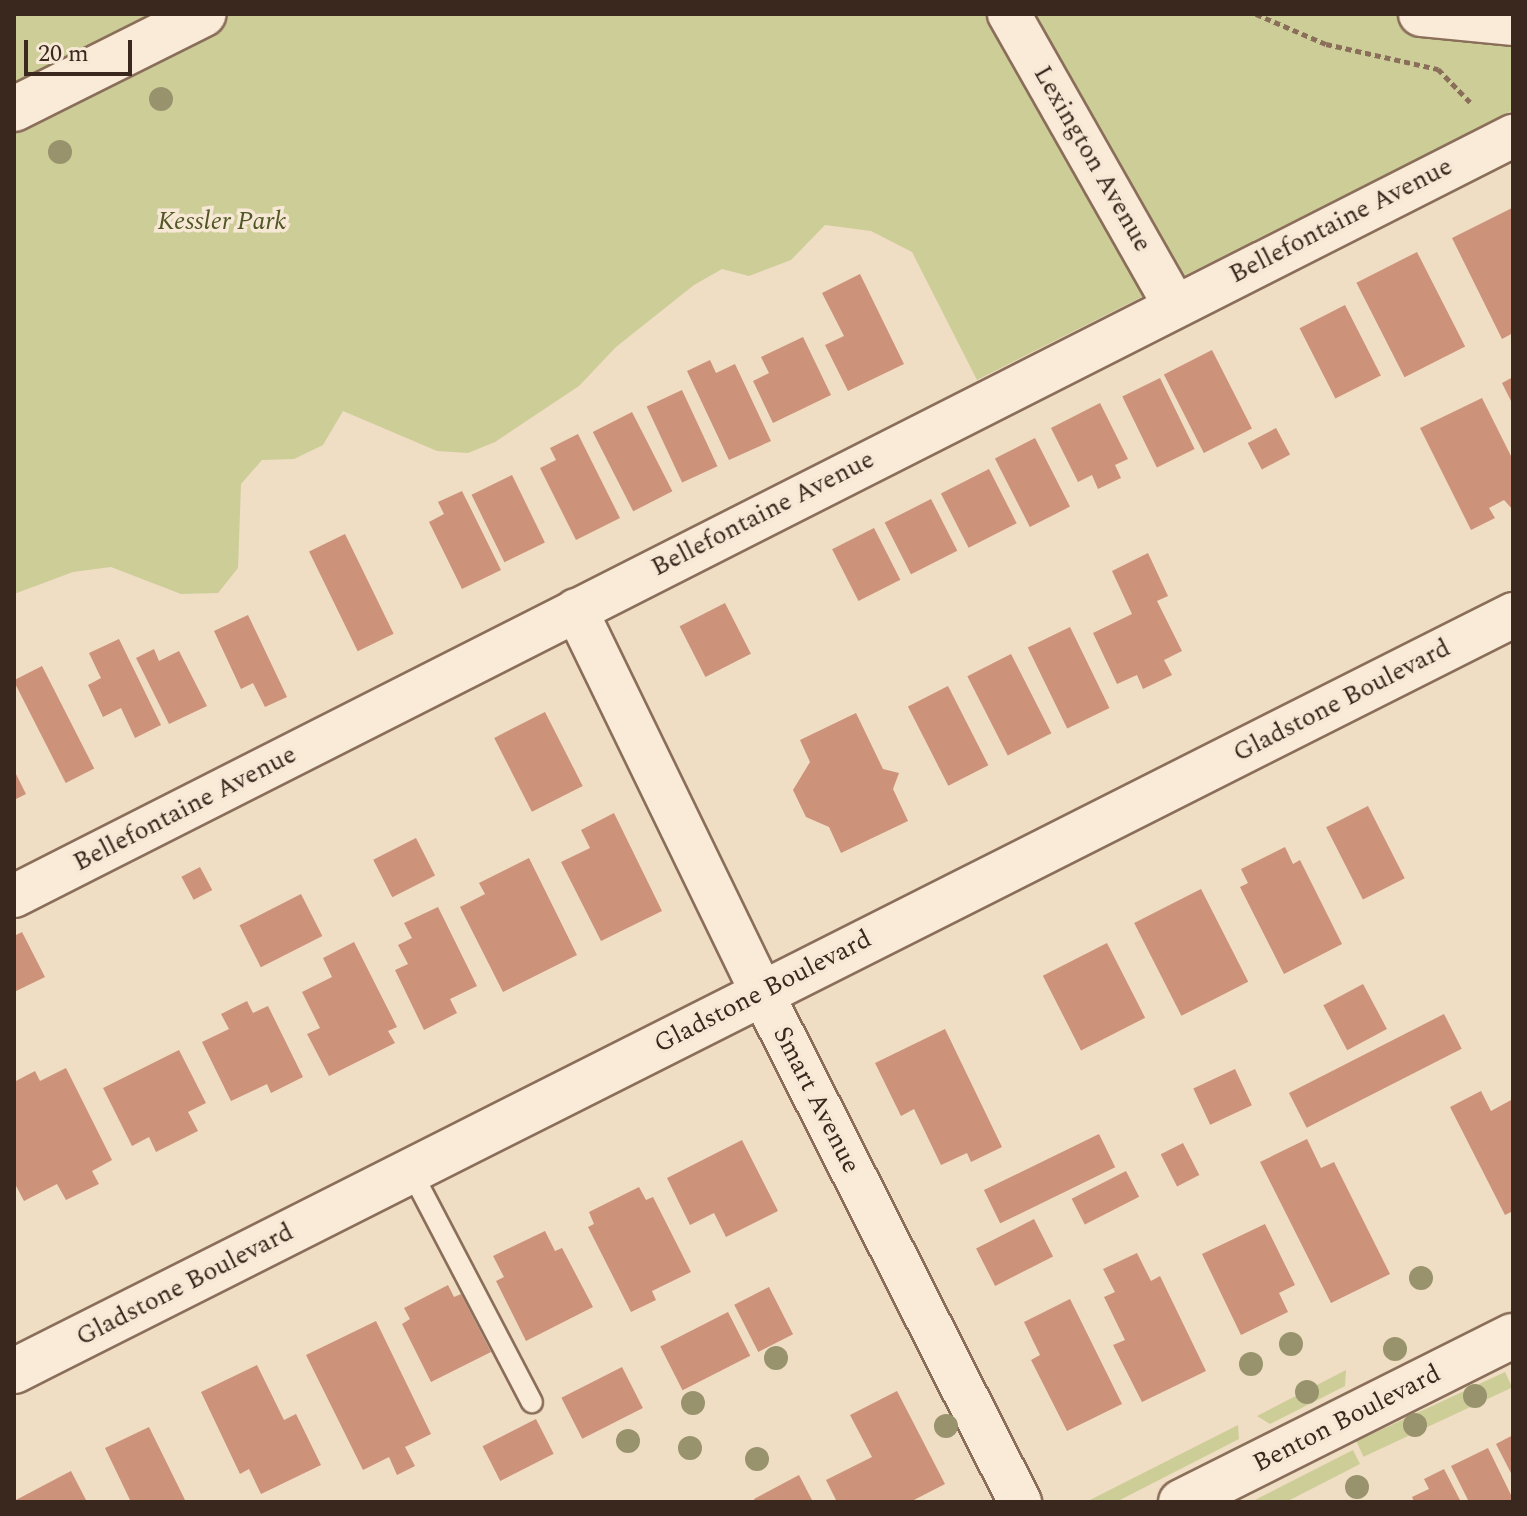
<!DOCTYPE html>
<html>
<head>
<meta charset="utf-8">
<style>
  body { margin:0 }
  #map { position:relative; width:1527px; height:1516px; overflow:hidden; background:#efddc4; font-family:Spectral,serif }
  div>[style] { position:absolute }
  .green>* { inset:0; background:#cdcd98; transform-origin:0 0 }
  .building>* { inset:0; background:#cd927a; transform-origin:0 0 }
  .path>* { height:5px; margin-top:-2.5px; transform-origin:0; background:repeating-linear-gradient(90deg,#8a6e5a 0 6px,transparent 0 10px) }
  .roads { filter:drop-shadow(2px 0 #8a6e5a) drop-shadow(-2px 0 #8a6e5a) drop-shadow(0 2px #8a6e5a) drop-shadow(0 -2px #8a6e5a) }
  .service>* { height:20px; margin:-10px; padding:0 10px; transform-origin:10px; border-radius:10px; background:#f9ebd8 }
  .minor>* { height:42px; margin:-21px; padding:0 21px; transform-origin:21px; border-radius:21px; background:#f9ebd8 }
  .tertiary>* { height:44px; margin:-22px; padding:0 22px; transform-origin:22px; border-radius:22px; background:#f9ebd8 }
  .trees>* { width:24px; height:24px; margin:-12px; border-radius:50%; background:#98936d }
  span { translate:-50% -50%; white-space:nowrap; text-align:center; line-height:1.15; -webkit-text-stroke:7px #f6e8d4; paint-order:stroke }
  .street-label { font-size:26px; color:#3a281e }
  .park-label { font-size:26px; color:#505625; font-style:italic }
  .frame { position:absolute; inset:0; border:16px solid #3a281e; pointer-events:none }
  .scale { position:absolute; left:24px; top:40px; width:108px; height:36px; box-sizing:border-box; border:4px solid #3a281e; border-top:0; padding-left:10px; font-size:24px; line-height:28px; white-space:nowrap; color:#3a281e; -webkit-text-stroke:6px #f6e8d4; paint-order:stroke }
</style>
</head>
<body>
<div id="map">
  <div class="green">
    <div style="clip-path:polygon(14px 14px,1513px 14px,1513px 110px,977px 380px,912px 252px,871px 231px,825px 225px,791px 260px,749px 276px,722px 269px,694px 285px,616px 347px,579px 386px,495px 442px,468px 453px,437px 451px,343px 411px,323px 445px,294px 459px,262px 460px,241px 484px,238px 568px,218px 593px,181px 594px,111px 567px,73px 572px,14px 594px)"></div>
    <div style="clip-path:polygon(1346px 1370px,1345px 1386px,1270px 1424px,1257px 1416px)"></div>
    <div style="left:1505px;top:1372px;width:17px;height:164px;rotate:65deg"></div>
    <div style="clip-path:polygon(1238px 1425px,1239px 1439px,1116px 1502px,1086px 1502px)"></div>
    <div style="clip-path:polygon(1353px 1450px,1360px 1464px,1286px 1502px,1251px 1502px)"></div>
  </div>
  <div class="building">
    <div style="clip-path:polygon(1512px 208px,1513px 333px,1502px 339px,1452px 238px)"></div>
    <div style="left:1417px;top:252px;width:106px;height:68px;rotate:63deg"></div>
    <div style="clip-path:polygon(860px 274px,904px 364px,848px 391px,825px 345px,844px 336px,822px 293px)"></div>
    <div style="left:1345px;top:305px;width:79px;height:51px;rotate:63deg"></div>
    <div style="clip-path:polygon(803px 337px,831px 395px,773px 423px,753px 381px,769px 373px,761px 357px)"></div>
    <div style="left:1212px;top:350px;width:88px;height:54px;rotate:63deg"></div>
    <div style="clip-path:polygon(710px 360px,716px 373px,735px 364px,771px 441px,729px 460px,687px 371px)"></div>
    <div style="clip-path:polygon(1513px 377px,1513px 405px,1502px 383px)"></div>
    <div style="left:1160px;top:378px;width:79px;height:42px;rotate:64deg"></div>
    <div style="left:682px;top:390px;width:84px;height:39px;rotate:65deg"></div>
    <div style="clip-path:polygon(1482px 398px,1513px 460px,1513px 510px,1504px 500px,1489px 508px,1495px 518px,1471px 530px,1420px 428px)"></div>
    <div style="clip-path:polygon(1100px 403px,1128px 459px,1115px 465px,1121px 478px,1098px 489px,1092px 475px,1078px 482px,1051px 428px)"></div>
    <div style="left:632px;top:412px;width:89px;height:44px;rotate:63deg"></div>
    <div style="left:1276px;top:428px;width:30px;height:32px;rotate:62deg"></div>
    <div style="clip-path:polygon(578px 434px,620px 518px,576px 540px,540px 468px,556px 460px,550px 448px)"></div>
    <div style="left:1035px;top:438px;width:77px;height:45px;rotate:63deg"></div>
    <div style="left:989px;top:469px;width:61px;height:54px;rotate:63deg"></div>
    <div style="left:512px;top:475px;width:75px;height:45px;rotate:64deg"></div>
    <div style="clip-path:polygon(462px 491px,501px 570px,462px 589px,429px 522px,444px 514px,438px 502px)"></div>
    <div style="left:931px;top:499px;width:58px;height:52px;rotate:63deg"></div>
    <div style="left:874px;top:528px;width:58px;height:47px;rotate:63deg"></div>
    <div style="left:345px;top:534px;width:111px;height:40px;rotate:64deg"></div>
    <div style="clip-path:polygon(1148px 553px,1168px 596px,1157px 601px,1182px 651px,1164px 660px,1172px 675px,1143px 689px,1137px 675px,1117px 684px,1093px 633px,1132px 614px,1112px 571px)"></div>
    <div style="left:725px;top:603px;width:57px;height:51px;rotate:63deg"></div>
    <div style="clip-path:polygon(248px 615px,287px 697px,265px 707px,253px 683px,241px 689px,214px 631px)"></div>
    <div style="left:1070px;top:627px;width:90px;height:47px;rotate:64deg"></div>
    <div style="clip-path:polygon(119px 639px,161px 725px,135px 738px,121px 708px,103px 717px,88px 685px,101px 678px,89px 653px)"></div>
    <div style="clip-path:polygon(154px 649px,159px 661px,179px 651px,207px 706px,169px 724px,136px 658px)"></div>
    <div style="left:1011px;top:654px;width:89px;height:49px;rotate:63deg"></div>
    <div style="left:42px;top:666px;width:115px;height:32px;rotate:63deg"></div>
    <div style="left:948px;top:686px;width:89px;height:45px;rotate:63deg"></div>
    <div style="left:545px;top:712px;width:83px;height:57px;rotate:63deg"></div>
    <div style="clip-path:polygon(856px 713px,883px 769px,899px 773px,893px 789px,908px 821px,841px 853px,829px 827px,806px 817px,793px 790px,810px 762px,800px 740px)"></div>
    <div style="clip-path:polygon(14px 770px,26px 794px,14px 800px)"></div>
    <div style="left:1368px;top:806px;width:81px;height:47px;rotate:63deg"></div>
    <div style="clip-path:polygon(614px 813px,662px 911px,601px 941px,561px 862px,590px 848px,581px 830px)"></div>
    <div style="left:416px;top:838px;width:42px;height:48px;rotate:63deg"></div>
    <div style="clip-path:polygon(1285px 847px,1293px 864px,1300px 860px,1342px 944px,1284px 974px,1240px 887px,1248px 883px,1241px 869px)"></div>
    <div style="clip-path:polygon(529px 858px,577px 955px,503px 992px,460px 907px,485px 894px,479px 883px)"></div>
    <div style="left:200px;top:867px;width:26px;height:21px;rotate:62deg"></div>
    <div style="left:1201px;top:889px;width:104px;height:75px;rotate:63deg"></div>
    <div style="left:301px;top:894px;width:47px;height:69px;rotate:63deg"></div>
    <div style="clip-path:polygon(438px 907px,477px 986px,450px 999px,457px 1013px,424px 1030px,395px 970px,408px 964px,398px 945px,412px 938px,404px 923px)"></div>
    <div style="clip-path:polygon(22px 932px,45px 977px,14px 992px,14px 936px)"></div>
    <div style="clip-path:polygon(354px 942px,397px 1027px,388px 1031px,395px 1043px,329px 1076px,307px 1034px,320px 1028px,302px 992px,332px 977px,323px 958px)"></div>
    <div style="left:1107px;top:943px;width:84px;height:72px;rotate:63deg"></div>
    <div style="left:1363px;top:984px;width:51px;height:45px;rotate:62deg"></div>
    <div style="clip-path:polygon(247px 1001px,253px 1013px,268px 1006px,303px 1077px,271px 1093px,267px 1084px,231px 1101px,202px 1042px,229px 1029px,221px 1014px)"></div>
    <div style="left:1444px;top:1014px;width:39px;height:174px;rotate:63deg"></div>
    <div style="clip-path:polygon(945px 1029px,1002px 1147px,971px 1162px,967px 1153px,941px 1165px,914px 1109px,901px 1116px,875px 1063px)"></div>
    <div style="clip-path:polygon(179px 1050px,206px 1103px,188px 1112px,198px 1131px,156px 1152px,149px 1137px,132px 1146px,103px 1088px)"></div>
    <div style="clip-path:polygon(66px 1068px,112px 1160px,92px 1171px,99px 1184px,66px 1200px,57px 1184px,24px 1201px,14px 1182px,14px 1082px,35px 1071px,40px 1081px)"></div>
    <div style="left:1235px;top:1069px;width:40px;height:46px;rotate:65deg"></div>
    <div style="clip-path:polygon(1481px 1091px,1491px 1111px,1513px 1099px,1513px 1211px,1505px 1215px,1450px 1107px)"></div>
    <div style="left:1099px;top:1134px;width:37px;height:128px;rotate:64deg"></div>
    <div style="clip-path:polygon(1307px 1139px,1321px 1168px,1334px 1162px,1390px 1274px,1331px 1303px,1260px 1162px)"></div>
    <div style="clip-path:polygon(742px 1140px,778px 1211px,726px 1237px,714px 1213px,690px 1225px,667px 1178px)"></div>
    <div style="left:1183px;top:1143px;width:36px;height:25px;rotate:63deg"></div>
    <div style="left:1126px;top:1171px;width:29px;height:61px;rotate:63deg"></div>
    <div style="clip-path:polygon(639px 1187px,646px 1200px,653px 1197px,691px 1272px,652px 1291px,656px 1300px,631px 1312px,588px 1227px,594px 1224px,589px 1212px)"></div>
    <div style="left:1034px;top:1219px;width:42px;height:65px;rotate:63deg"></div>
    <div style="clip-path:polygon(1265px 1224px,1295px 1285px,1279px 1293px,1288px 1312px,1241px 1335px,1202px 1254px)"></div>
    <div style="clip-path:polygon(545px 1231px,555px 1251px,562px 1248px,593px 1307px,526px 1341px,496px 1281px,504px 1277px,493px 1256px)"></div>
    <div style="clip-path:polygon(1137px 1253px,1151px 1281px,1160px 1276px,1206px 1371px,1142px 1402px,1113px 1345px,1125px 1340px,1104px 1297px,1115px 1292px,1103px 1269px)"></div>
    <div style="clip-path:polygon(448px 1285px,454px 1297px,461px 1294px,491px 1352px,431px 1382px,402px 1324px,410px 1319px,404px 1308px)"></div>
    <div style="left:769px;top:1287px;width:53px;height:39px;rotate:63deg"></div>
    <div style="clip-path:polygon(1070px 1299px,1122px 1404px,1067px 1431px,1031px 1360px,1040px 1355px,1024px 1322px)"></div>
    <div style="left:728px;top:1312px;width:49px;height:76px;rotate:63deg"></div>
    <div style="clip-path:polygon(376px 1321px,431px 1434px,405px 1447px,415px 1466px,397px 1475px,389px 1457px,363px 1470px,306px 1355px)"></div>
    <div style="clip-path:polygon(257px 1365px,284px 1420px,296px 1414px,321px 1465px,261px 1494px,249px 1469px,240px 1474px,201px 1392px)"></div>
    <div style="left:622px;top:1367px;width:46px;height:68px;rotate:63deg"></div>
    <div style="clip-path:polygon(897px 1391px,945px 1484px,910px 1502px,837px 1502px,826px 1480px,872px 1457px,850px 1415px)"></div>
    <div style="left:536px;top:1419px;width:39px;height:60px;rotate:63deg"></div>
    <div style="clip-path:polygon(149px 1427px,186px 1502px,131px 1502px,105px 1448px)"></div>
    <div style="clip-path:polygon(1513px 1435px,1513px 1477px,1496px 1444px)"></div>
    <div style="clip-path:polygon(1488px 1448px,1513px 1499px,1513px 1502px,1469px 1502px,1451px 1466px)"></div>
    <div style="clip-path:polygon(1444px 1469px,1461px 1502px,1414px 1502px,1412px 1497px,1429px 1489px,1424px 1479px)"></div>
    <div style="clip-path:polygon(71px 1471px,87px 1502px,14px 1502px,14px 1501px)"></div>
    <div style="clip-path:polygon(799px 1475px,813px 1502px,755px 1502px,754px 1499px)"></div>
  </div>
  <div class="path">
    <div style="left:1256px;top:14px;width:76px;rotate:23.2deg"></div>
    <div style="left:1326px;top:44px;width:115px;rotate:12.6deg"></div>
    <div style="left:1438px;top:69px;width:47px;rotate:45.9deg"></div>
  </div>
  <div class="roads">
    <div class="service">
      <div style="left:411px;top:1171px;width:261px;rotate:62.4deg"></div>
    </div>
    <div class="minor">
      <div style="left:1009px;top:14px;width:335px;rotate:60.4deg"></div>
      <div style="left:576px;top:610px;width:426px;rotate:64.1deg"></div>
      <div style="left:762px;top:993px;width:571px;rotate:63.12deg"></div>
      <div style="left:14px;top:896px;width:1681px;rotate:-26.89deg"></div>
    </div>
    <div class="tertiary">
      <div style="left:1421px;top:14px;width:92px;rotate:5.6deg"></div>
      <div style="left:14px;top:109px;width:212px;rotate:-26.6deg"></div>
      <div style="left:14px;top:1371px;width:1679px;rotate:-26.76deg"></div>
      <div style="left:1181px;top:1502px;width:371px;rotate:-26.6deg"></div>
    </div>
  </div>
  <div class="trees">
    <div style="left:161px;top:99px"></div>
    <div style="left:60px;top:152px"></div>
    <div style="left:1421px;top:1278px"></div>
    <div style="left:1291px;top:1344px"></div>
    <div style="left:1395px;top:1349px"></div>
    <div style="left:776px;top:1358px"></div>
    <div style="left:1251px;top:1364px"></div>
    <div style="left:1307px;top:1392px"></div>
    <div style="left:1475px;top:1396px"></div>
    <div style="left:693px;top:1403px"></div>
    <div style="left:1415px;top:1425px"></div>
    <div style="left:946px;top:1426px"></div>
    <div style="left:628px;top:1441px"></div>
    <div style="left:690px;top:1448px"></div>
    <div style="left:757px;top:1459px"></div>
    <div style="left:1357px;top:1487px"></div>
  </div>
  <div class="street-label">
    <span style="left:1092px;top:159px;rotate:60deg">Lexington Avenue</span>
    <span style="left:1341px;top:221px;rotate:-27deg">Bellefontaine Avenue</span>
    <span style="left:763px;top:514px;rotate:-27deg">Bellefontaine Avenue</span>
    <span style="left:1342px;top:701px;rotate:-27deg">Gladstone Boulevard</span>
    <span style="left:185px;top:809px;rotate:-27deg">Bellefontaine Avenue</span>
    <span style="left:763px;top:992px;rotate:-27deg">Gladstone Boulevard</span>
    <span style="left:816px;top:1100px;rotate:63deg">Smart Avenue</span>
    <span style="left:185px;top:1285px;rotate:-27deg">Gladstone Boulevard</span>
    <span style="left:1347px;top:1419px;rotate:-27deg">Benton Boulevard</span>
  </div>
  <div class="park-label">
    <span style="left:222px;top:222px">Kessler Park</span>
  </div>
  <div class="frame"></div>
  <div class="scale">20 m</div>
</div>
</body>
</html>
